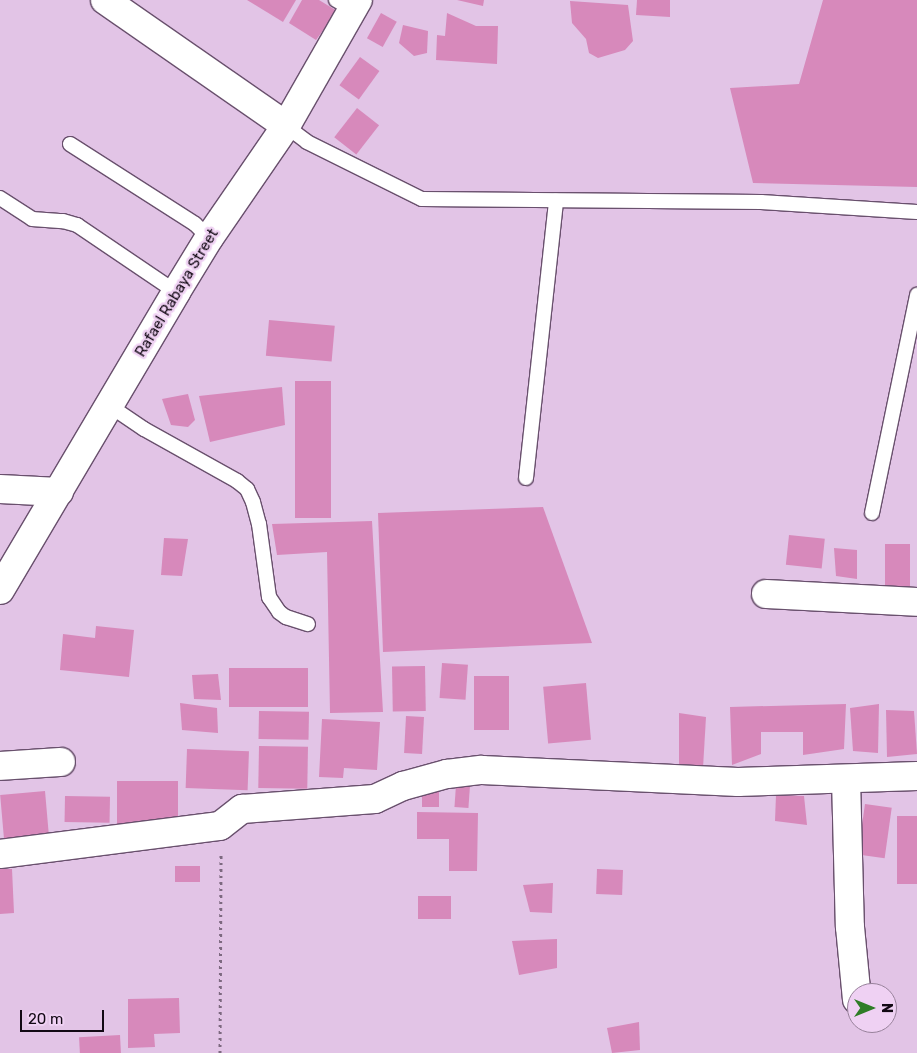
<!DOCTYPE html>
<html>
<head>
<meta charset="utf-8">
<style>
  body { margin:0 }
  #map { position:relative; width:917px; height:1053px; overflow:hidden; background:#e2c4e6; font-family:Rubik,sans-serif }
  div>[style] { position:absolute }
  .building>* { inset:0; background:#d789bb; transform-origin:0 0 }
  .path>* { height:3px; margin-top:-1.5px; transform-origin:0; background:repeating-linear-gradient(90deg,#7d6980 0 2.5px,transparent 0 6.5px) }
  .roads { filter:drop-shadow(1px 0 #69506d) drop-shadow(-1px 0 #69506d) drop-shadow(0 1px #69506d) drop-shadow(0 -1px #69506d) }
  .service>* { height:14px; margin:-7px; padding:0 7px; transform-origin:7px; border-radius:7px; background:#fff }
  .minor>* { height:28px; margin:-14px; padding:0 14px; transform-origin:14px; border-radius:14px; background:#fff }
  .secondary>* { height:28px; margin:-14px; padding:0 14px; transform-origin:14px; border-radius:14px; background:#fff }
  span { translate:-50% -50%; white-space:nowrap; text-align:center; line-height:1.15; -webkit-text-stroke:5px #efd1f3; paint-order:stroke }
  .street-label { font-size:15px; color:#120914 }
  .north { position:absolute; left:847px; top:983px; width:50px; height:50px; box-sizing:border-box; background:#efd1f3; border:1px solid #97819a; border-radius:50%; rotate:90deg; font-size:14px; font-weight:700; line-height:20px; text-align:center; color:#120914 }
  .north::after { content:''; display:block; margin:auto; width:18px; height:22px; background:#2f7d27; clip-path:polygon(50% 0,100% 100%,50% 72%,0 100%) }
  .scale { position:absolute; left:20px; top:1010px; width:84px; height:22px; box-sizing:border-box; border:2px solid #120914; border-top:0; padding-left:6px; font-size:15px; line-height:18px; white-space:nowrap; color:#120914; -webkit-text-stroke:4px #efd1f3; paint-order:stroke }
</style>
</head>
<body>
<div id="map">
  <div class="building">
    <div style="clip-path:polygon(247px 0,296px 0,283px 22px)"></div>
    <div style="clip-path:polygon(302px 0,319px 0,337px 11px,316px 40px,289px 23px)"></div>
    <div style="clip-path:polygon(457px 0,484px 0,483px 6px)"></div>
    <div style="clip-path:polygon(637px 0,670px 0,670px 17px,636px 15px)"></div>
    <div style="clip-path:polygon(823px 0,917px 0,917px 187px,753px 183px,730px 88px,799px 84px)"></div>
    <div style="clip-path:polygon(570px 1px,628px 5px,633px 41px,625px 50px,598px 58px,589px 53px,586px 39px,572px 23px)"></div>
    <div style="left:381px;top:13px;width:18px;height:29px;rotate:29deg"></div>
    <div style="clip-path:polygon(447px 13px,476px 26px,498px 26px,497px 64px,436px 60px,437px 35px,445px 36px)"></div>
    <div style="clip-path:polygon(403px 25px,428px 31px,427px 53px,414px 56px,399px 43px)"></div>
    <div style="left:360px;top:57px;width:24px;height:35px;rotate:36deg"></div>
    <div style="left:357px;top:108px;width:28px;height:37px;rotate:38deg"></div>
    <div style="left:269px;top:320px;width:66px;height:36px;rotate:5deg"></div>
    <div style="left:295px;top:381px;width:36px;height:137px"></div>
    <div style="clip-path:polygon(282px 387px,285px 425px,210px 442px,199px 396px)"></div>
    <div style="clip-path:polygon(188px 394px,195px 420px,188px 427px,171px 425px,162px 399px)"></div>
    <div style="clip-path:polygon(543px 507px,592px 643px,383px 652px,378px 513px)"></div>
    <div style="clip-path:polygon(372px 521px,383px 712px,330px 713px,327px 552px,277px 555px,272px 524px)"></div>
    <div style="left:789px;top:535px;width:36px;height:30px;rotate:6deg"></div>
    <div style="clip-path:polygon(164px 538px,188px 539px,182px 576px,161px 575px)"></div>
    <div style="left:885px;top:544px;width:25px;height:43px"></div>
    <div style="clip-path:polygon(834px 548px,857px 550px,857px 579px,836px 576px)"></div>
    <div style="clip-path:polygon(96px 626px,134px 630px,129px 677px,60px 670px,63px 634px,95px 638px)"></div>
    <div style="left:442px;top:663px;width:26px;height:35px;rotate:4deg"></div>
    <div style="left:425px;top:666px;width:45px;height:33px;rotate:89deg"></div>
    <div style="left:229px;top:668px;width:79px;height:39px"></div>
    <div style="clip-path:polygon(218px 674px,221px 700px,194px 699px,192px 675px)"></div>
    <div style="left:474px;top:676px;width:35px;height:54px"></div>
    <div style="left:586px;top:683px;width:57px;height:43px;rotate:85deg"></div>
    <div style="clip-path:polygon(180px 703px,217px 708px,218px 733px,182px 730px)"></div>
    <div style="clip-path:polygon(846px 704px,844px 749px,803px 755px,803px 732px,761px 732px,761px 754px,732px 765px,730px 707px)"></div>
    <div style="clip-path:polygon(879px 704px,878px 753px,853px 751px,850px 708px)"></div>
    <div style="clip-path:polygon(886px 710px,914px 711px,917px 754px,887px 757px)"></div>
    <div style="left:259px;top:711px;width:50px;height:28px;rotate:1deg"></div>
    <div style="clip-path:polygon(679px 713px,706px 717px,703px 768px,679px 772px)"></div>
    <div style="left:406px;top:716px;width:18px;height:37px;rotate:3deg"></div>
    <div style="clip-path:polygon(322px 719px,380px 722px,377px 770px,344px 768px,343px 778px,319px 777px)"></div>
    <div style="left:259px;top:746px;width:49px;height:42px;rotate:1deg"></div>
    <div style="left:187px;top:749px;width:62px;height:39px;rotate:2deg"></div>
    <div style="left:117px;top:781px;width:61px;height:43px"></div>
    <div style="left:456px;top:785px;width:14px;height:22px;rotate:4deg"></div>
    <div style="left:422px;top:790px;width:17px;height:17px"></div>
    <div style="left:45px;top:791px;width:44px;height:45px;rotate:85deg"></div>
    <div style="clip-path:polygon(776px 795px,804px 796px,807px 825px,775px 821px)"></div>
    <div style="left:65px;top:796px;width:45px;height:26px;rotate:1deg"></div>
    <div style="left:865px;top:804px;width:27px;height:51px;rotate:8deg"></div>
    <div style="clip-path:polygon(417px 812px,478px 813px,477px 871px,449px 871px,449px 839px,417px 839px)"></div>
    <div style="left:897px;top:816px;width:20px;height:68px"></div>
    <div style="left:200px;top:866px;width:16px;height:25px;rotate:90deg"></div>
    <div style="clip-path:polygon(0 869px,12px 869px,14px 913px,0 914px)"></div>
    <div style="left:597px;top:869px;width:26px;height:25px;rotate:2deg"></div>
    <div style="clip-path:polygon(553px 883px,552px 913px,530px 912px,523px 885px)"></div>
    <div style="left:418px;top:896px;width:33px;height:23px"></div>
    <div style="clip-path:polygon(557px 939px,557px 968px,519px 975px,512px 941px)"></div>
    <div style="clip-path:polygon(179px 998px,180px 1033px,154px 1034px,155px 1047px,128px 1048px,128px 999px)"></div>
    <div style="clip-path:polygon(639px 1022px,640px 1050px,612px 1053px,607px 1028px)"></div>
    <div style="left:120px;top:1035px;width:18px;height:41px;rotate:87deg"></div>
  </div>
  <div class="path">
    <div style="left:220px;top:1053px;width:199px;rotate:-89.7deg"></div>
  </div>
  <div class="roads">
    <div class="service">
      <div style="left:336px;top:0;width:20px;rotate:30deg"></div>
      <div style="left:286px;top:126px;width:26px;rotate:37deg"></div>
      <div style="left:307px;top:142px;width:128px;rotate:26.4deg"></div>
      <div style="left:422px;top:199px;width:339px;rotate:0.5deg"></div>
      <div style="left:761px;top:202px;width:156px;rotate:3.7deg"></div>
      <div style="left:70px;top:144px;width:148px;rotate:32.6deg"></div>
      <div style="left:195px;top:224px;width:20px;rotate:45deg"></div>
      <div style="left:0;top:198px;width:38px;rotate:33deg"></div>
      <div style="left:32px;top:219px;width:31px;rotate:4deg"></div>
      <div style="left:63px;top:221px;width:15px;rotate:16deg"></div>
      <div style="left:77px;top:225px;width:120px;rotate:34.1deg"></div>
      <div style="left:110px;top:406px;width:41px;rotate:34.1deg"></div>
      <div style="left:144px;top:429px;width:107px;rotate:29.2deg"></div>
      <div style="left:237px;top:481px;width:13px;rotate:39deg"></div>
      <div style="left:247px;top:489px;width:14px;rotate:65deg"></div>
      <div style="left:253px;top:502px;width:23px;rotate:75deg"></div>
      <div style="left:259px;top:524px;width:74px;rotate:82.2deg"></div>
      <div style="left:269px;top:597px;width:18px;rotate:56deg"></div>
      <div style="left:279px;top:612px;width:9px;rotate:36deg"></div>
      <div style="left:286px;top:617px;width:23px;rotate:18deg"></div>
      <div style="left:526px;top:478px;width:279px;rotate:-83.8deg"></div>
      <div style="left:872px;top:513px;width:223px;rotate:-78.3deg"></div>
    </div>
    <div class="minor">
      <div style="left:105px;top:0;width:221px;rotate:34.8deg"></div>
      <div style="left:0;top:489px;width:59px;rotate:2.9deg"></div>
      <div style="left:766px;top:594px;width:151px;rotate:3deg"></div>
      <div style="left:0;top:766px;width:61px;rotate:-3.8deg"></div>
      <div style="left:846px;top:779px;width:148px;rotate:88.5deg"></div>
      <div style="left:850px;top:927px;width:73px;rotate:84.5deg"></div>
      <div style="left:0;top:854px;width:222px;rotate:-7.3deg"></div>
      <div style="left:220px;top:826px;width:28px;rotate:-38deg"></div>
      <div style="left:242px;top:809px;width:133px;rotate:-4.3deg"></div>
      <div style="left:375px;top:799px;width:31px;rotate:-25deg"></div>
      <div style="left:403px;top:786px;width:46px;rotate:-15.3deg"></div>
      <div style="left:447px;top:774px;width:35px;rotate:-7deg"></div>
      <div style="left:482px;top:770px;width:256px;rotate:2.7deg"></div>
      <div style="left:738px;top:782px;width:179px;rotate:-1.9deg"></div>
    </div>
    <div class="secondary">
      <div style="left:0;top:590px;width:346px;rotate:-59.4deg"></div>
      <div style="left:176px;top:292px;width:63px;rotate:-58.6deg"></div>
      <div style="left:209px;top:238px;width:136px;rotate:-55.5deg"></div>
      <div style="left:286px;top:126px;width:145px;rotate:-60.3deg"></div>
    </div>
  </div>
  <div class="street-label">
    <span style="left:177px;top:293px;rotate:-59deg">Rafael Rabaya Street</span>
  </div>
  <div class="north">N</div>
  <div class="scale">20 m</div>
</div>
</body>
</html>
